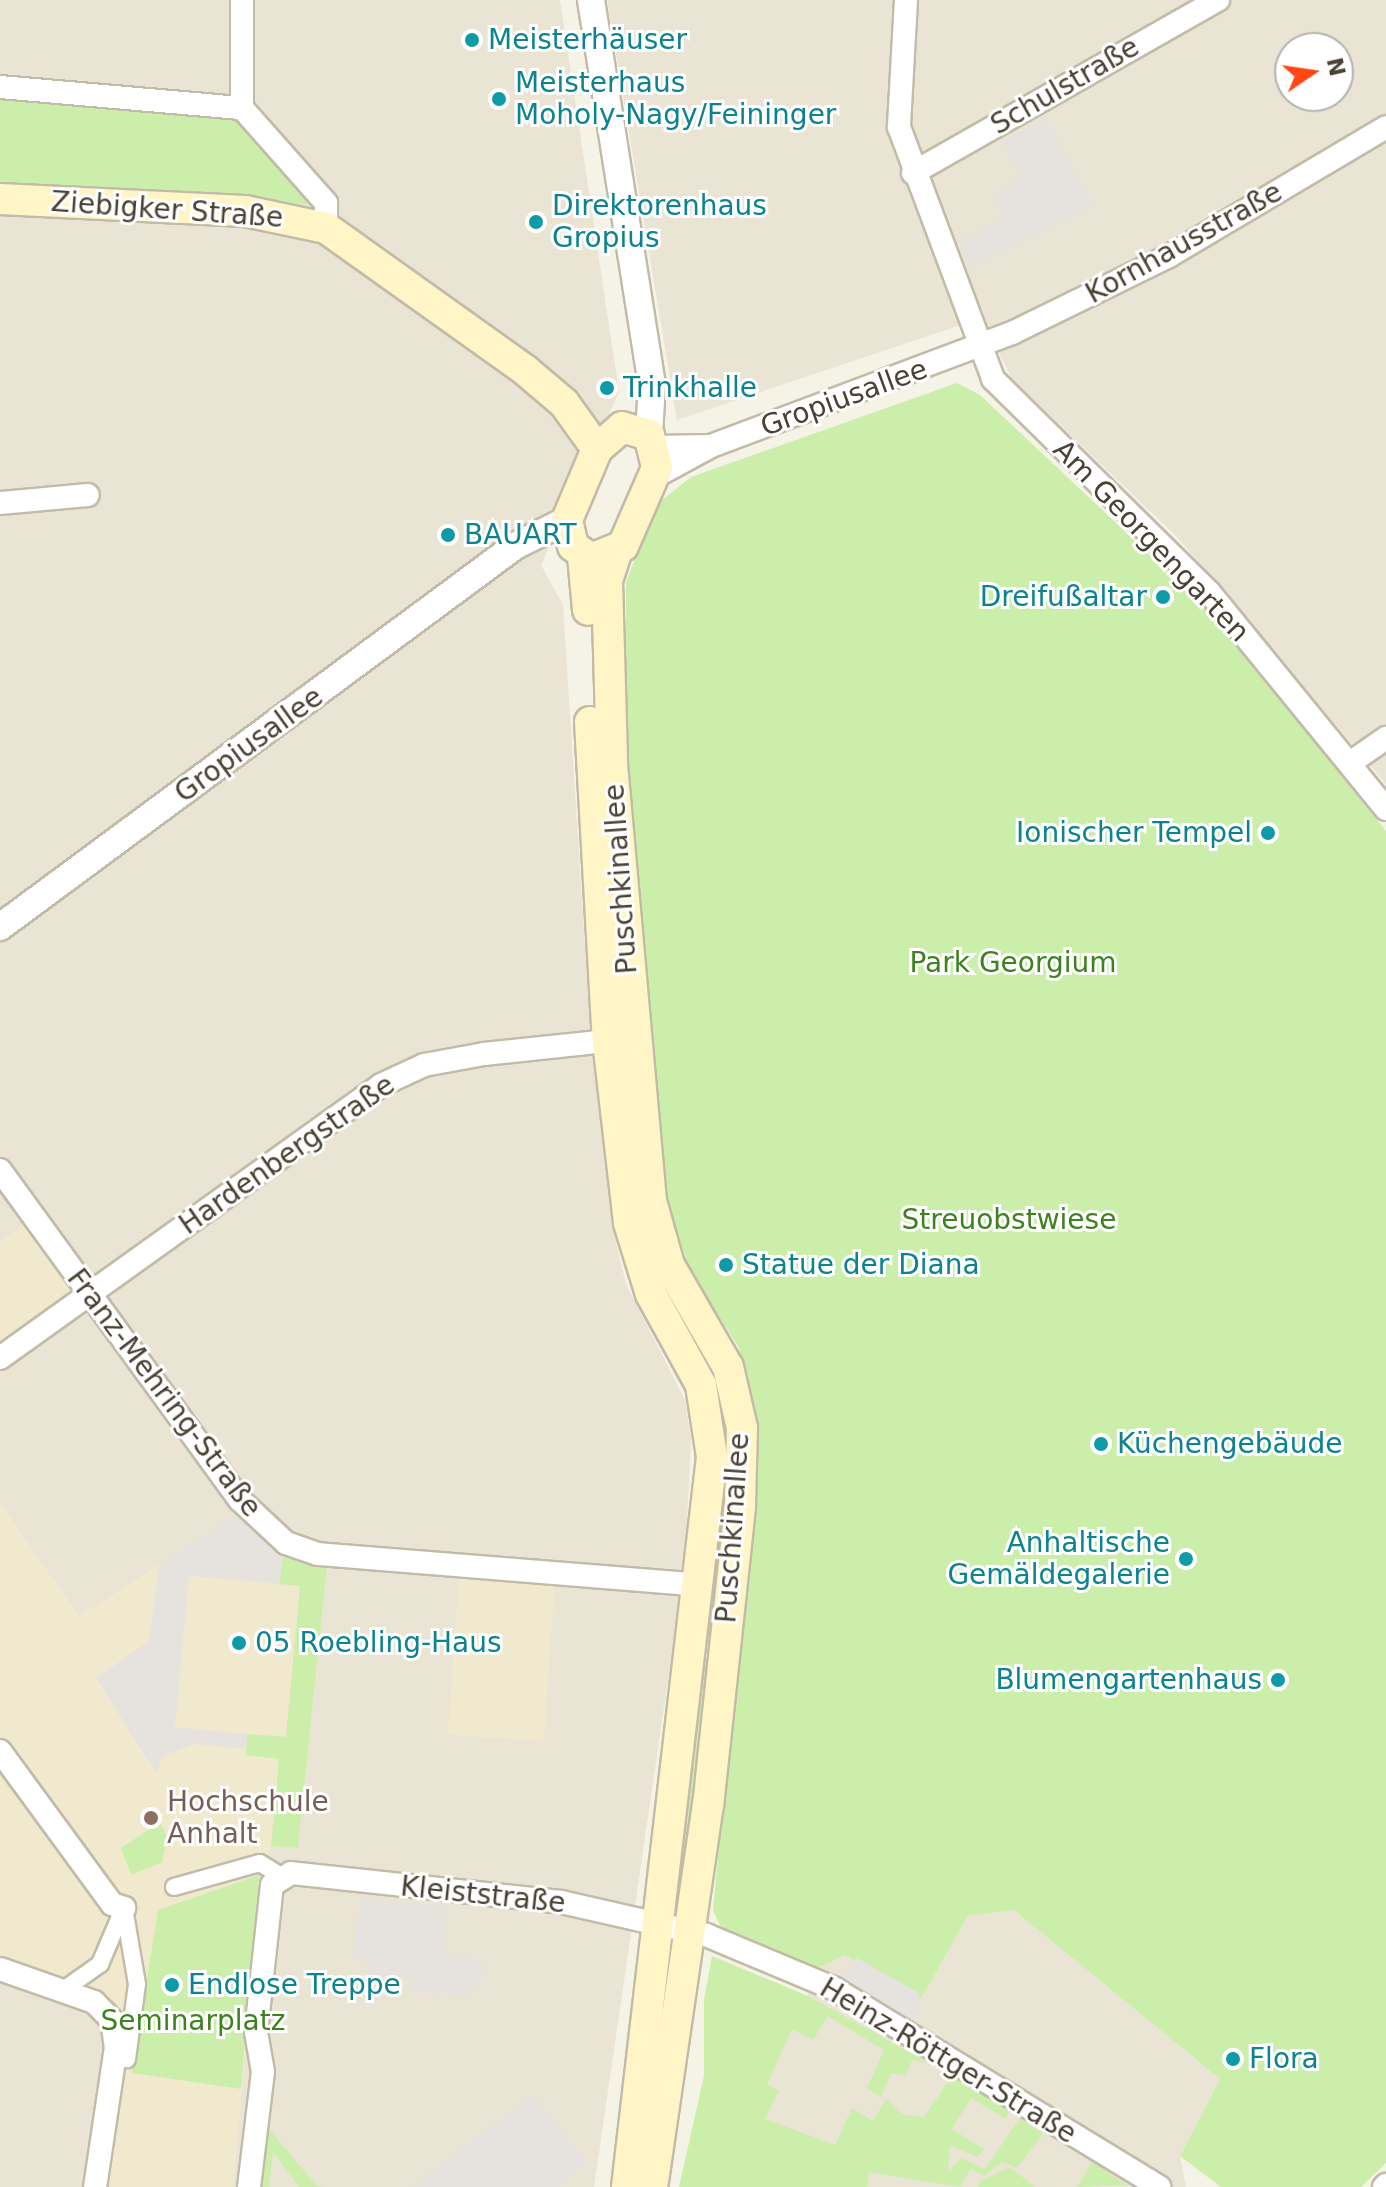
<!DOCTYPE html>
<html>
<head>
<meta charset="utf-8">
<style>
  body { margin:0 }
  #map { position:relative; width:1386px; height:2187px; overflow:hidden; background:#f5f2e6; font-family:"DejaVu Sans",sans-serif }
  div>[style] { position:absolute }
  .residential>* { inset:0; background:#eae4d4 }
  .education>* { inset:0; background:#f0e9ce; transform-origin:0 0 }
  .green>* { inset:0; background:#cbeeaa }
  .parking>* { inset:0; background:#e6e3df }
  .roads { filter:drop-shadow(2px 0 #c2bba8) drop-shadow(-2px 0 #c2bba8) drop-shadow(0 2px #c2bba8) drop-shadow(0 -2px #c2bba8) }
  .pedestrian>* { height:16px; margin:-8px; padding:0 8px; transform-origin:8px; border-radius:8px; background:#fff }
  .minor>* { height:22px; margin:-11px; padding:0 11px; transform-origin:11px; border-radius:11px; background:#fff }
  .tertiary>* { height:26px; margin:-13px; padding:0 13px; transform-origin:13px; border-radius:13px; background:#fff }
  .secondary>* { height:30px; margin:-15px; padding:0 15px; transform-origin:15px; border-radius:15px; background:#fff5c6 }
  .dots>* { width:22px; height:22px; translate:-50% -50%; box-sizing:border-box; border:4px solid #fff; border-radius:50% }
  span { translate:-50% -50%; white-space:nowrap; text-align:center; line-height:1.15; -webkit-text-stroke:6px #fff; paint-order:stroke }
  .culture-label { font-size:28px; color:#0d838f }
  .left { translate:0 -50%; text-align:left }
  .right { translate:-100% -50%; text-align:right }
  .street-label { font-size:28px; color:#494234 }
  .park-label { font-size:28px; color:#3e8220 }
  .education-label { font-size:28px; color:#785e54 }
  .north { position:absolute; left:1274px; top:32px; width:80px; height:80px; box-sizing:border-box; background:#fff; border:2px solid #b6b3ae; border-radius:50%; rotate:77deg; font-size:22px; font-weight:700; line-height:32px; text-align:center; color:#494234 }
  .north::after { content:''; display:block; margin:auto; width:28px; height:36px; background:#ff4813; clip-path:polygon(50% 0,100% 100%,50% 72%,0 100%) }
</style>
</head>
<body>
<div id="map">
  <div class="residential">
    <div style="clip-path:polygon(0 0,560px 0,619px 392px,541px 565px,563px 605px,592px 1055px,616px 1243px,626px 1284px,685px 1400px,691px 1440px,685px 1563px,594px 2187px,233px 2187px,260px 1881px,271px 1846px,298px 1848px,327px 1566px,283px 1557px,236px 1515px,79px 1617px,0 1504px)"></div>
    <div style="clip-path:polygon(evenodd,607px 0,1386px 0,1386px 784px,1176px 536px,1012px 379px,982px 318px,677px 420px,607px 0,1290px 48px,1338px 48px,1338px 96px,1290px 96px,1290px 48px)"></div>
    <div style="clip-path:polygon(1014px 1910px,1220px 2079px,1180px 2156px,1186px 2187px,856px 2187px,721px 2102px,808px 1996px,807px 1974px,845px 1955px,921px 1999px,968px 1916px)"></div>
    <div style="clip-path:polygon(0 1960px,92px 1993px,120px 2013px,102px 2187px,0 2187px)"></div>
  </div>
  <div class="education">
    <div style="clip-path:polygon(27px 1222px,78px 1289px,0 1345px,0 1241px)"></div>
    <div style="clip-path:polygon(0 1504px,79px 1617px,237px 1514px,283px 1557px,327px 1566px,298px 1848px,271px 1846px,260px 1881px,233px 2187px,102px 2187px,120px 2013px,104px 1998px,0 1960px)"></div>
    <div style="left:459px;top:1576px;width:96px;height:159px;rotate:4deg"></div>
  </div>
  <div class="green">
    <div style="clip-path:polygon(0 87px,242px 108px,326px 203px,187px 209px,0 199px)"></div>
    <div style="clip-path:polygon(957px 383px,980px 395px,1200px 602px,1386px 831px,1386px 2163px,1361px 2187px,1221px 2187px,1180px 2156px,1220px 2079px,1014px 1910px,968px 1916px,921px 1999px,845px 1955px,807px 1974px,726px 1937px,713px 1911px,757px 1420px,739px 1348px,689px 1268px,664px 1191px,625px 747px,626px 582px,657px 504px,691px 477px)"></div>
    <div style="clip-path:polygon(283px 1557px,327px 1566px,298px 1848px,271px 1846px,279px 1759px,246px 1755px,247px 1734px,286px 1737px,300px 1586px,279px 1584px)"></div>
    <div style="clip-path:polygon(701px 1660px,715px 1662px,684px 1885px,674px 1884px)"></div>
    <div style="clip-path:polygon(160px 1822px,167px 1836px,162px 1862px,131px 1875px,121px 1848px)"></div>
    <div style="clip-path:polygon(259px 1875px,241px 2089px,132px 2073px,158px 1910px)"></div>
    <div style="clip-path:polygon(712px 1956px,808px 1996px,929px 2063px,912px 2060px,906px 2075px,891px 2073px,881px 2097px,867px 2088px,884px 2050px,828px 2016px,813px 2040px,792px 2029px,767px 2085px,779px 2090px,765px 2119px,835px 2145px,852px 2108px,873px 2121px,886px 2099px,903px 2115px,924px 2117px,952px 2076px,1009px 2111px,1006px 2119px,971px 2098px,952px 2129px,984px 2149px,977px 2157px,950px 2145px,948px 2172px,961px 2158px,985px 2169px,1020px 2118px,1043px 2134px,1017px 2168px,1002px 2162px,984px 2176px,971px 2168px,960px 2187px,869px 2172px,867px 2187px,679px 2187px,704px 2076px,704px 2000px)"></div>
    <div style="clip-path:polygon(269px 2129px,317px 2186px,324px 2187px,299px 2187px,273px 2152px,269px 2187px,261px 2187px)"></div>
    <div style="clip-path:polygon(1092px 2162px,1127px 2185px,1077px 2187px)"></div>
    <div style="clip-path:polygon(1009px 2167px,1036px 2187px,978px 2187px,981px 2181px)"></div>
  </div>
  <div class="parking">
    <div style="clip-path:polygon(1045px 118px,1094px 206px,970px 268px,958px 242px,1004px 217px,994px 194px,1021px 176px,1002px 142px)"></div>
    <div style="clip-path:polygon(237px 1514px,283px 1557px,279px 1584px,189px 1576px,175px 1727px,247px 1734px,246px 1749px,195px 1744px,163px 1756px,156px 1773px,96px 1678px,149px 1641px,159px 1565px)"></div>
    <div style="clip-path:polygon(361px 1898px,447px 1906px,441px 1956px,482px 1959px,481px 1988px,469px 1987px,468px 1997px,448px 1996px,449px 1982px,443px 1995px,412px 1991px,412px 1979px,365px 1974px,367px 1961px,352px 1958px)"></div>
    <div style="clip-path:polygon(855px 1957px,919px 1993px,918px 2017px,903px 2023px,833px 1980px,854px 1967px)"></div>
    <div style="clip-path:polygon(533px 2094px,586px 2163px,555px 2187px,412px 2187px)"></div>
  </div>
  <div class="roads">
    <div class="pedestrian">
      <div style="left:174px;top:1887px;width:89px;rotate:-15.6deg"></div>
      <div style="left:260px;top:1863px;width:22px;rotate:32deg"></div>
      <div style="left:124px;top:1908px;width:77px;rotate:80.3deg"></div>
      <div style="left:137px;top:1984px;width:76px;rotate:97.6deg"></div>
      <div style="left:62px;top:1991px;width:47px;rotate:-35.4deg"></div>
      <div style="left:100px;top:1964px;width:59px;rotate:-66.9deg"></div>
    </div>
    <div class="minor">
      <div style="left:242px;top:0;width:108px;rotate:90deg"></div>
      <div style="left:242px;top:108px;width:127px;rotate:48.5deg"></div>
      <div style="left:326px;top:203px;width:25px;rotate:90deg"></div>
      <div style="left:906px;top:0;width:127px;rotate:93.2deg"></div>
      <div style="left:899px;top:127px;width:269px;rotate:69.5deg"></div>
      <div style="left:993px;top:379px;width:303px;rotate:44.6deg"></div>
      <div style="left:1209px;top:592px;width:280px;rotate:50.8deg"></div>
      <div style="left:0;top:87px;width:243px;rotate:5deg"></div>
      <div style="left:913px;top:173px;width:351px;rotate:-29.6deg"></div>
      <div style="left:657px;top:447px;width:53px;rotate:-1.1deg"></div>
      <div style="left:654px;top:477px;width:65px;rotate:-28.5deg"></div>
      <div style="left:711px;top:446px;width:322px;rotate:-20.6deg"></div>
      <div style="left:1012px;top:333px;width:175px;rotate:-26.1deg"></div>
      <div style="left:1169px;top:256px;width:252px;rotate:-30.7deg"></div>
      <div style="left:0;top:503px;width:88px;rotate:-5.2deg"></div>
      <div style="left:1350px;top:763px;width:44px;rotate:-34.8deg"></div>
      <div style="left:0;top:1170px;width:408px;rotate:54deg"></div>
      <div style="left:240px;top:1500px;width:63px;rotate:43.1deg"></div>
      <div style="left:286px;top:1543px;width:34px;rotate:19deg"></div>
      <div style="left:318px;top:1554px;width:384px;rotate:4.6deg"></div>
      <div style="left:0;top:1358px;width:469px;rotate:-35.6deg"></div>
      <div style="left:381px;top:1085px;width:47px;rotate:-24.9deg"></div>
      <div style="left:424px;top:1065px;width:61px;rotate:-10.4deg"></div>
      <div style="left:484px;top:1054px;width:125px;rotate:-6deg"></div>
      <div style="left:0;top:1751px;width:190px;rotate:53.8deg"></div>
      <div style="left:112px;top:1904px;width:13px;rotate:18deg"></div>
      <div style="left:0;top:1969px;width:100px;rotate:19.3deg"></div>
      <div style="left:94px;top:2002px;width:25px;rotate:45deg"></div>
      <div style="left:112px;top:2020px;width:27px;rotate:82deg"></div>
      <div style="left:116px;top:2047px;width:142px;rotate:98.5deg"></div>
      <div style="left:249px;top:2187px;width:116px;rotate:-83.1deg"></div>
      <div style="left:263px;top:2072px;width:41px;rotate:-99.9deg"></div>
      <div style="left:256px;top:2032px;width:148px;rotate:-83.8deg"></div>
      <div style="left:272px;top:1885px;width:22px;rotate:-32deg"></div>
      <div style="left:291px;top:1873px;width:272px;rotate:6.1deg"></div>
      <div style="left:561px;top:1902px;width:149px;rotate:12.8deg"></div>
      <div style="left:706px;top:1935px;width:140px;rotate:22.7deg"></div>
      <div style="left:835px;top:1989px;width:380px;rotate:31.4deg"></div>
      <div style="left:1384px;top:2187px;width:3px;rotate:-45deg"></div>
    </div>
    <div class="tertiary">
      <div style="left:591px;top:0;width:388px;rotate:81deg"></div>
      <div style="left:652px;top:383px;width:52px;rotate:93.3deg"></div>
      <div style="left:0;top:927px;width:641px;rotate:-36.49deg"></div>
      <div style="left:515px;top:546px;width:58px;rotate:-26.6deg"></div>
    </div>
    <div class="secondary">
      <div style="left:0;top:199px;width:245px;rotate:2.8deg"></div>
      <div style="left:245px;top:211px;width:83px;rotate:11.9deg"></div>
      <div style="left:326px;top:228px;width:244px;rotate:35.5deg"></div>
      <div style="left:525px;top:370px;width:51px;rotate:40.2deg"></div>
      <div style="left:564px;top:403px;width:57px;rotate:54.3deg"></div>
      <div style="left:622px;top:427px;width:28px;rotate:17deg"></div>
      <div style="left:649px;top:435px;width:34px;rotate:76deg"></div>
      <div style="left:657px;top:468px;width:85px;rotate:113.6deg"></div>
      <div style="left:623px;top:546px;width:35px;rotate:158deg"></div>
      <div style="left:591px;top:559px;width:22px;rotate:-144deg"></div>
      <div style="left:573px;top:546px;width:27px;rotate:-103deg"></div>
      <div style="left:567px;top:520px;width:77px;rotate:-67.1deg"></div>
      <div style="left:597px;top:449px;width:33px;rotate:-41deg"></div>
      <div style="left:616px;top:553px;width:29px;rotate:108deg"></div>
      <div style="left:607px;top:581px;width:183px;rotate:88.4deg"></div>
      <div style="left:612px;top:764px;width:439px;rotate:84.9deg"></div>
      <div style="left:651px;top:1201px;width:66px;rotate:74.3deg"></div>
      <div style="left:669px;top:1265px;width:118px;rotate:60deg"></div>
      <div style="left:728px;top:1367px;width:63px;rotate:77.1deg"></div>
      <div style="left:742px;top:1428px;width:79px;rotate:91.5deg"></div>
      <div style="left:740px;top:1507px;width:299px;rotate:96.1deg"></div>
      <div style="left:708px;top:1804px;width:387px;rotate:98.3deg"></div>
      <div style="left:583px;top:556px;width:54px;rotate:84.7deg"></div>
      <div style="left:590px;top:722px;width:320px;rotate:86.8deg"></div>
      <div style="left:608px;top:1041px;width:183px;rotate:83.4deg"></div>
      <div style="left:629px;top:1223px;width:74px;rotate:72.8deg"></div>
      <div style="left:651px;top:1294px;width:104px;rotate:61.2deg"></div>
      <div style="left:701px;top:1385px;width:73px;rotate:81.3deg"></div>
      <div style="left:712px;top:1457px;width:735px;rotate:96.64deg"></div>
    </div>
  </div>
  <div class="dots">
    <div style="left:472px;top:40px;background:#0f9aa8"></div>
    <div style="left:499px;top:99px;background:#0f9aa8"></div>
    <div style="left:536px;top:222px;background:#0f9aa8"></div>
    <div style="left:607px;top:388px;background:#0f9aa8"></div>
    <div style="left:448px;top:535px;background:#0f9aa8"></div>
    <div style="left:1163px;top:597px;background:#0f9aa8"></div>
    <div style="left:1268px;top:833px;background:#0f9aa8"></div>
    <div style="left:726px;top:1265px;background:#0f9aa8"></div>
    <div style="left:1101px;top:1444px;background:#0f9aa8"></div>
    <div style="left:1186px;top:1559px;background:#0f9aa8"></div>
    <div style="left:239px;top:1643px;background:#0f9aa8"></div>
    <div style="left:1278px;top:1680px;background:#0f9aa8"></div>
    <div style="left:151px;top:1818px;background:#8d6e63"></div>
    <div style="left:172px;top:1985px;background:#0f9aa8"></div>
    <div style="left:1233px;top:2059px;background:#0f9aa8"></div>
  </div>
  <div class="culture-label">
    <span class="left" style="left:488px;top:40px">Meisterhäuser</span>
    <span class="left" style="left:515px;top:99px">Meisterhaus<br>Moholy-Nagy/Feininger</span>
    <span class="left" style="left:552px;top:222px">Direktorenhaus<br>Gropius</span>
    <span class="left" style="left:623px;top:388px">Trinkhalle</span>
    <span class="left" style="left:464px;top:535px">BAUART</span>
    <span class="right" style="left:1147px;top:597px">Dreifußaltar</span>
    <span class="right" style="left:1252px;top:833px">Ionischer Tempel</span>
    <span class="left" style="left:742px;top:1265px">Statue der Diana</span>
    <span class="left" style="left:1117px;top:1444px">Küchengebäude</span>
    <span class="right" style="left:1170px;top:1559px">Anhaltische<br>Gemäldegalerie</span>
    <span class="left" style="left:255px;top:1643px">05 Roebling-Haus</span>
    <span class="right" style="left:1262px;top:1680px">Blumengartenhaus</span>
    <span class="left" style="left:188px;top:1985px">Endlose Treppe</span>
    <span class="left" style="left:1249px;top:2059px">Flora</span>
  </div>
  <div class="street-label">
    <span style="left:1065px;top:86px;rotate:-30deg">Schulstraße</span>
    <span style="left:167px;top:210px;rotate:4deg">Ziebigker Straße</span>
    <span style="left:1184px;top:243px;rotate:-29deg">Kornhausstraße</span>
    <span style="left:844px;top:398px;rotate:-20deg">Gropiusallee</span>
    <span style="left:1151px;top:541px;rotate:46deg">Am Georgengarten</span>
    <span style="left:249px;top:745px;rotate:-36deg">Gropiusallee</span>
    <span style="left:621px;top:879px;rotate:-94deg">Puschkinallee</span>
    <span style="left:287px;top:1155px;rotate:-35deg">Hardenbergstraße</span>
    <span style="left:164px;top:1393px;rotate:53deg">Franz-Mehring-Straße</span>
    <span style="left:733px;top:1528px;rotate:-86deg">Puschkinallee</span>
    <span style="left:483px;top:1895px;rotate:6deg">Kleiststraße</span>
    <span style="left:948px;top:2061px;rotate:31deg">Heinz-Röttger-Straße</span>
  </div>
  <div class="park-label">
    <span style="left:1013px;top:963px">Park Georgium</span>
    <span style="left:1009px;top:1220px">Streuobstwiese</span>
    <span style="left:193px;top:2021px">Seminarplatz</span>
  </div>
  <div class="education-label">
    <span class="left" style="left:167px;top:1818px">Hochschule<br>Anhalt</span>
  </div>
  <div class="north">N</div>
</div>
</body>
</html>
